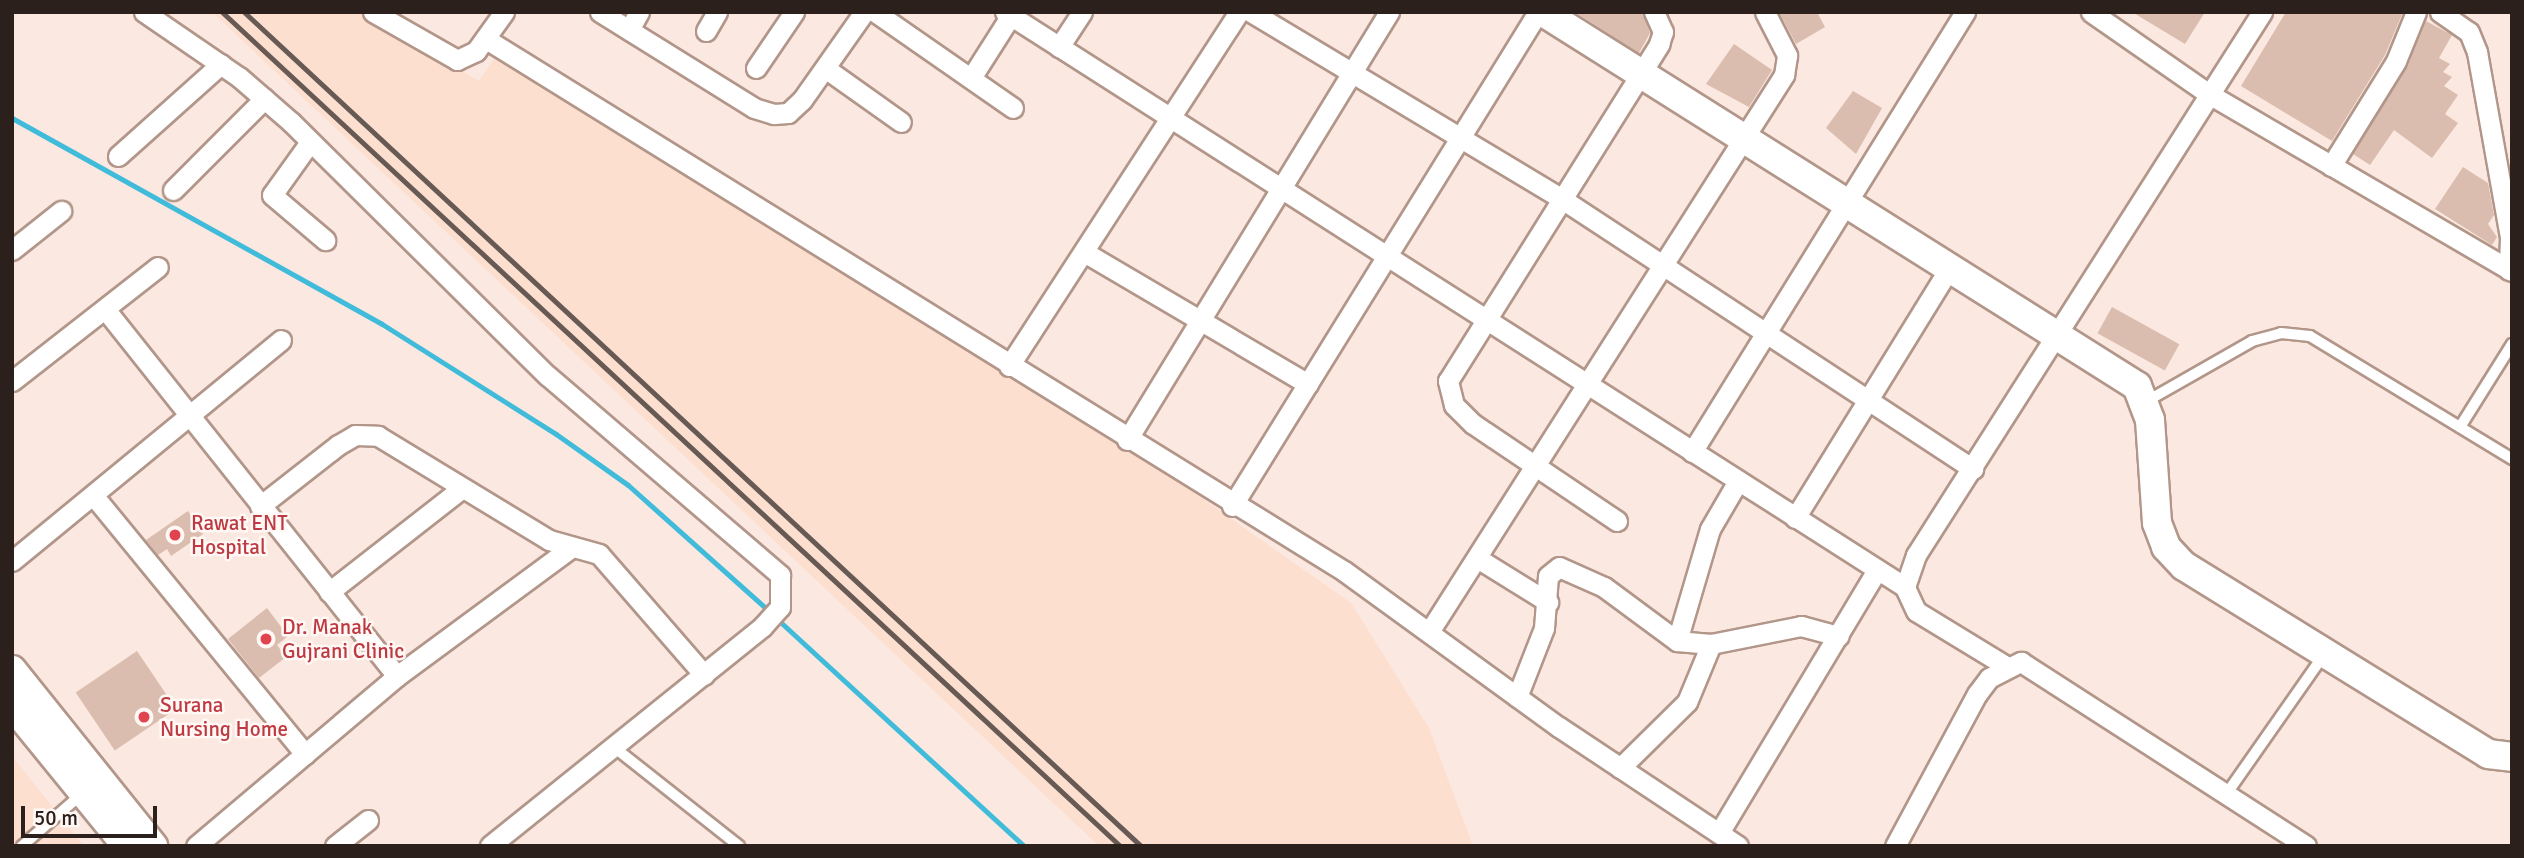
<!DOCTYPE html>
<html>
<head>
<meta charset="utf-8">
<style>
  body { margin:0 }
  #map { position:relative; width:2524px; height:858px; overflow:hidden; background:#fbe8e0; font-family:Signika,sans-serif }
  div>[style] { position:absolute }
  .built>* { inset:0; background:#fddfd0 }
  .stream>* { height:5px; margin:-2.5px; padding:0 2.5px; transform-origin:2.5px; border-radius:2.5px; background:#41bbda }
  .building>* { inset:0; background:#dabdae; transform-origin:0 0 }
  .roads { filter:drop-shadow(2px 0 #b29689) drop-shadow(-2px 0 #b29689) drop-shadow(0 2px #b29689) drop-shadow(0 -2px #b29689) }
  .lane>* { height:10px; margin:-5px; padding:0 5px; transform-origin:5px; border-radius:5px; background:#fff }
  .street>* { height:19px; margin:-9.5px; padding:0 9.5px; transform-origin:9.5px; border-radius:9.5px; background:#fff }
  .secondary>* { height:28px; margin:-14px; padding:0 14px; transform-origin:14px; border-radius:14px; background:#fff }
  .rail>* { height:5px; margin:-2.5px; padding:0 2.5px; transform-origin:2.5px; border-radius:2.5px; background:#675a54 }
  .dots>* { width:19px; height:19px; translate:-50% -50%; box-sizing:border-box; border:4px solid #fff8f5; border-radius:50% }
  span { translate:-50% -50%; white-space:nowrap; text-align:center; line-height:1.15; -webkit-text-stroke:5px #fff8f5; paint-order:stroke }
  .health-label { font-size:21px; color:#be3a42 }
  .left { translate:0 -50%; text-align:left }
  .frame { position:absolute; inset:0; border:14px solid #2b201b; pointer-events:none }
  .scale { position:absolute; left:21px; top:806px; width:136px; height:32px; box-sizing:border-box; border:4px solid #2b201b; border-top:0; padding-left:9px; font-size:21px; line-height:24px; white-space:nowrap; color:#2b201b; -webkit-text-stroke:5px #fff8f5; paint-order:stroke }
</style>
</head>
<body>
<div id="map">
  <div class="built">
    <div style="clip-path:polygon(212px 12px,363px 12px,479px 81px,499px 51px,1196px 494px,1351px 603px,1429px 728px,1473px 846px,1099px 846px)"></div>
    <div style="clip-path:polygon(12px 756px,84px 846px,12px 846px)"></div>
  </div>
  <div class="stream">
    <div style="left:12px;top:118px;width:423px;rotate:29.1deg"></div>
    <div style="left:382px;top:324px;width:206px;rotate:32.3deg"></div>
    <div style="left:556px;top:434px;width:88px;rotate:35.3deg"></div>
    <div style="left:628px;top:485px;width:189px;rotate:41.8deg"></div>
    <div style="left:776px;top:618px;width:337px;rotate:42.6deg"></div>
  </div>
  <div class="building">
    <div style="clip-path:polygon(1575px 12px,1642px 12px,1650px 33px,1639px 53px)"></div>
    <div style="clip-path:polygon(1779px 12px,1817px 12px,1825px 27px,1796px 44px)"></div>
    <div style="clip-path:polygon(2132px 12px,2205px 12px,2185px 44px)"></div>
    <div style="clip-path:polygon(2286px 12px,2403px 12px,2385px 55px,2332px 141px,2241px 86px)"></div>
    <div style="clip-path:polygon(2426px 21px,2452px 35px,2439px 58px,2450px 64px,2443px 72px,2452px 77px,2444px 86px,2458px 95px,2445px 114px,2458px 123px,2432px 158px,2394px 130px,2370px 165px,2353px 154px,2407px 67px)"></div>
    <div style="clip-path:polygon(1734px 44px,1772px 70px,1749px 107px,1706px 84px)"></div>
    <div style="clip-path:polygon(1853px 91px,1882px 108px,1856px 154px,1826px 128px)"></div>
    <div style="clip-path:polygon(2463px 167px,2488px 183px,2494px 215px,2488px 224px,2497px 237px,2492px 245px,2435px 209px)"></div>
    <div style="left:2112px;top:307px;width:77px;height:30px;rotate:29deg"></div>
    <div style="clip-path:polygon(188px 511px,203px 534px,171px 556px,167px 549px,158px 555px,146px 540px)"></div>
    <div style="clip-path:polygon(267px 608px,288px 636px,277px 645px,286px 657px,259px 678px,228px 639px)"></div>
    <div style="left:137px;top:651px;width:70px;height:74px;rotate:56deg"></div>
  </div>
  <div class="roads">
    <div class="lane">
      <div style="left:2147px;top:401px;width:121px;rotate:-29.7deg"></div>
      <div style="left:2252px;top:341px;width:30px;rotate:-15deg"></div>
      <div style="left:2281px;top:333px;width:29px;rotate:6deg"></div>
      <div style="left:2310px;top:336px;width:237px;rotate:31.3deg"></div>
      <div style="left:2460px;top:427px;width:98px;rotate:-57.9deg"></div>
      <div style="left:615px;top:748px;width:158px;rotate:38.3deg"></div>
      <div style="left:2225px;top:796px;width:171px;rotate:-55deg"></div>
      <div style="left:22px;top:846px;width:81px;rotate:-41deg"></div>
    </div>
    <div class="street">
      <div style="left:144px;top:12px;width:115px;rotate:34.4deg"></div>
      <div style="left:239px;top:77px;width:69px;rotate:40.9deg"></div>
      <div style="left:291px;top:122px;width:361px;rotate:44.7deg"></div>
      <div style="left:548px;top:376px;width:306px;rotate:40.6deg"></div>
      <div style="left:780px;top:575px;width:32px;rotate:90deg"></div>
      <div style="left:780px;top:607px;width:27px;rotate:132deg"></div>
      <div style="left:762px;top:627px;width:349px;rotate:141.2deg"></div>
      <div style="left:373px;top:12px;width:97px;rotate:29.7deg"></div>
      <div style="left:457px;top:60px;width:21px;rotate:-25deg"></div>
      <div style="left:476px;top:51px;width:48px;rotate:-54.3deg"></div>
      <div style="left:600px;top:12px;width:181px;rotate:31.9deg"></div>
      <div style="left:754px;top:108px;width:21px;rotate:17deg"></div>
      <div style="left:774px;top:114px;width:14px;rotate:-4deg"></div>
      <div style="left:788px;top:113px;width:19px;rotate:-43deg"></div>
      <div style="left:802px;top:100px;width:108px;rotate:-54.8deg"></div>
      <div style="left:875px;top:12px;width:168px;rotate:34.8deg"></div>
      <div style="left:1005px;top:12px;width:1068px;rotate:32.57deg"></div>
      <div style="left:1251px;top:12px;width:363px;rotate:31deg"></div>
      <div style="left:1562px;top:199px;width:492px;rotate:33.3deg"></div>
      <div style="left:2091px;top:12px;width:144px;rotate:34.8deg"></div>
      <div style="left:2209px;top:94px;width:351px;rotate:30.3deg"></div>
      <div style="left:2440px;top:12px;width:35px;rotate:35deg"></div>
      <div style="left:2469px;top:32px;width:22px;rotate:68deg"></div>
      <div style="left:2477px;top:52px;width:188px;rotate:79.9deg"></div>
      <div style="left:2510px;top:237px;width:33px;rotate:92deg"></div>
      <div style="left:629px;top:30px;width:21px;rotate:-61deg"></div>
      <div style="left:706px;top:31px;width:22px;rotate:-60deg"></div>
      <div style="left:486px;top:39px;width:1010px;rotate:31.8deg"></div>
      <div style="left:1344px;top:571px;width:266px;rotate:36deg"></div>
      <div style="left:1559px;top:727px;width:215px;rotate:33.6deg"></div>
      <div style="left:1059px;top:47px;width:42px;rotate:-56.7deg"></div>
      <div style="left:756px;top:68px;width:68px;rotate:-55.8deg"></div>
      <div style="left:825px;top:68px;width:93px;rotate:35.4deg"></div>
      <div style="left:971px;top:78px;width:78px;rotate:-57.5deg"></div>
      <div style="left:310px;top:142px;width:65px;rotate:125.6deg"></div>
      <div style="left:272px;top:195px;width:70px;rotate:40.3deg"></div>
      <div style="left:118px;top:156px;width:138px;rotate:-41.8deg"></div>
      <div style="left:2331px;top:166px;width:123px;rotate:-58.2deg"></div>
      <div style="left:2396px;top:61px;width:53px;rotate:-67.8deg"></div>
      <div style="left:173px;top:190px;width:129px;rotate:-45deg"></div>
      <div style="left:12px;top:250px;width:63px;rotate:-38.5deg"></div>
      <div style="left:1084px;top:252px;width:260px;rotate:30.5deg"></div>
      <div style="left:105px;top:309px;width:469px;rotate:51.5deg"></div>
      <div style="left:1009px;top:366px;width:422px;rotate:-57deg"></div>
      <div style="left:12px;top:381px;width:185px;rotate:-38deg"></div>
      <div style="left:1127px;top:440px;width:502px;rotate:-58.53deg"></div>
      <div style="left:1692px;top:452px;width:518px;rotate:-58.18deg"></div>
      <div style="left:93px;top:495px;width:335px;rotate:50.7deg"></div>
      <div style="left:260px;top:506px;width:99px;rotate:-38deg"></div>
      <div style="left:338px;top:445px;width:20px;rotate:-30deg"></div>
      <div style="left:355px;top:435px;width:23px;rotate:2deg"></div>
      <div style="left:378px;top:436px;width:200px;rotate:31.3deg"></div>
      <div style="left:549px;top:540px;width:52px;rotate:15.6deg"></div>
      <div style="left:599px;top:554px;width:160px;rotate:49deg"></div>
      <div style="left:1232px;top:506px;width:581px;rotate:-58.22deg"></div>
      <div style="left:1795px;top:518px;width:293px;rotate:-58.3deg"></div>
      <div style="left:1617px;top:521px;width:174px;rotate:-146deg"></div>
      <div style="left:1473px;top:424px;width:27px;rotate:-135deg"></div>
      <div style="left:1454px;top:405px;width:25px;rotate:-104deg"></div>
      <div style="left:1448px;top:381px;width:398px;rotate:-57.9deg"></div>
      <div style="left:1659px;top:44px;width:13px;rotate:-72deg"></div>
      <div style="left:1663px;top:32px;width:22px;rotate:-114deg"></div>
      <div style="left:1477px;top:558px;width:84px;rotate:31.8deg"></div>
      <div style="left:12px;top:561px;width:348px;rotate:-39.4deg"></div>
      <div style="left:329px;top:592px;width:167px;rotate:-38deg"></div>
      <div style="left:1429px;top:632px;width:661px;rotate:-57.49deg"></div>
      <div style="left:1784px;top:75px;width:20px;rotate:-81deg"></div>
      <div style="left:1787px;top:55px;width:48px;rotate:-117.1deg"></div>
      <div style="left:1677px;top:641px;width:117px;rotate:-73.6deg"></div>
      <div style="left:1710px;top:529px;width:56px;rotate:-59.7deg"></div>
      <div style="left:2006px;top:666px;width:105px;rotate:-148.6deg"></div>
      <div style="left:1916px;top:611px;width:26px;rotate:-115deg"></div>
      <div style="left:1905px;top:587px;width:34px;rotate:-71deg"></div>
      <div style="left:1916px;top:555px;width:644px;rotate:-57.49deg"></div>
      <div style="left:1517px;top:697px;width:74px;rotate:-68.6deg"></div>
      <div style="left:1544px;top:628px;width:52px;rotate:-85.6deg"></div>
      <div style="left:1548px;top:576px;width:14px;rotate:-39deg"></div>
      <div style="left:1559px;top:567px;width:49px;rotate:24deg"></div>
      <div style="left:1604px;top:587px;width:91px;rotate:36.5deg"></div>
      <div style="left:1677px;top:641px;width:34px;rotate:5deg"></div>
      <div style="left:1711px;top:644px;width:92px;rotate:-11.3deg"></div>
      <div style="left:1801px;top:626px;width:39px;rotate:15deg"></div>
      <div style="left:1620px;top:768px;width:94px;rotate:-44.6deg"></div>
      <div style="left:1687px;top:702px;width:63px;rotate:-67.5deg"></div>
      <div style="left:1719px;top:833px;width:307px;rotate:-59deg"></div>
      <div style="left:196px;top:846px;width:263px;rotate:-40.2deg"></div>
      <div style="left:397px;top:676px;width:214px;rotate:-36.4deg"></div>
      <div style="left:335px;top:846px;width:42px;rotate:-38.2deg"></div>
      <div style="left:1895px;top:846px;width:173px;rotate:-61.7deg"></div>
      <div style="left:1977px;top:694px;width:20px;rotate:-53deg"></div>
      <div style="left:1989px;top:678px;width:36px;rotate:-27deg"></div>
      <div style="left:2021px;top:662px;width:339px;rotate:32.8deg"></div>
    </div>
    <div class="secondary">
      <div style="left:1543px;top:12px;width:702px;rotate:32.2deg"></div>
      <div style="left:2137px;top:386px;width:36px;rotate:69deg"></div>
      <div style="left:2150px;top:420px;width:103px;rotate:86.1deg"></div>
      <div style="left:2157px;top:523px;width:26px;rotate:69deg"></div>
      <div style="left:2166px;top:547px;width:26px;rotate:47deg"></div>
      <div style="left:2184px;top:566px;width:357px;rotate:31.7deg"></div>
      <div style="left:2488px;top:754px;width:24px;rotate:7deg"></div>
      <div style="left:12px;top:670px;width:226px;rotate:51.3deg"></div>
      <div style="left:12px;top:705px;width:182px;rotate:50.8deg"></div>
    </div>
  </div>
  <div class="rail">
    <div style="left:222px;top:12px;width:1226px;rotate:42.88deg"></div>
    <div style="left:244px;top:12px;width:1225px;rotate:42.92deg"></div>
  </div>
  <div class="dots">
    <div style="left:175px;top:535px;background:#e0444e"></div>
    <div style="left:266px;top:639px;background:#e0444e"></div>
    <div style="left:144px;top:717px;background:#e0444e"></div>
  </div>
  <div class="health-label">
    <span class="left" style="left:191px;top:535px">Rawat ENT<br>Hospital</span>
    <span class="left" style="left:282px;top:639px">Dr. Manak<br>Gujrani Clinic</span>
    <span class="left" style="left:160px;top:717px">Surana<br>Nursing Home</span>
  </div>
  <div class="frame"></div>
  <div class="scale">50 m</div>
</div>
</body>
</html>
